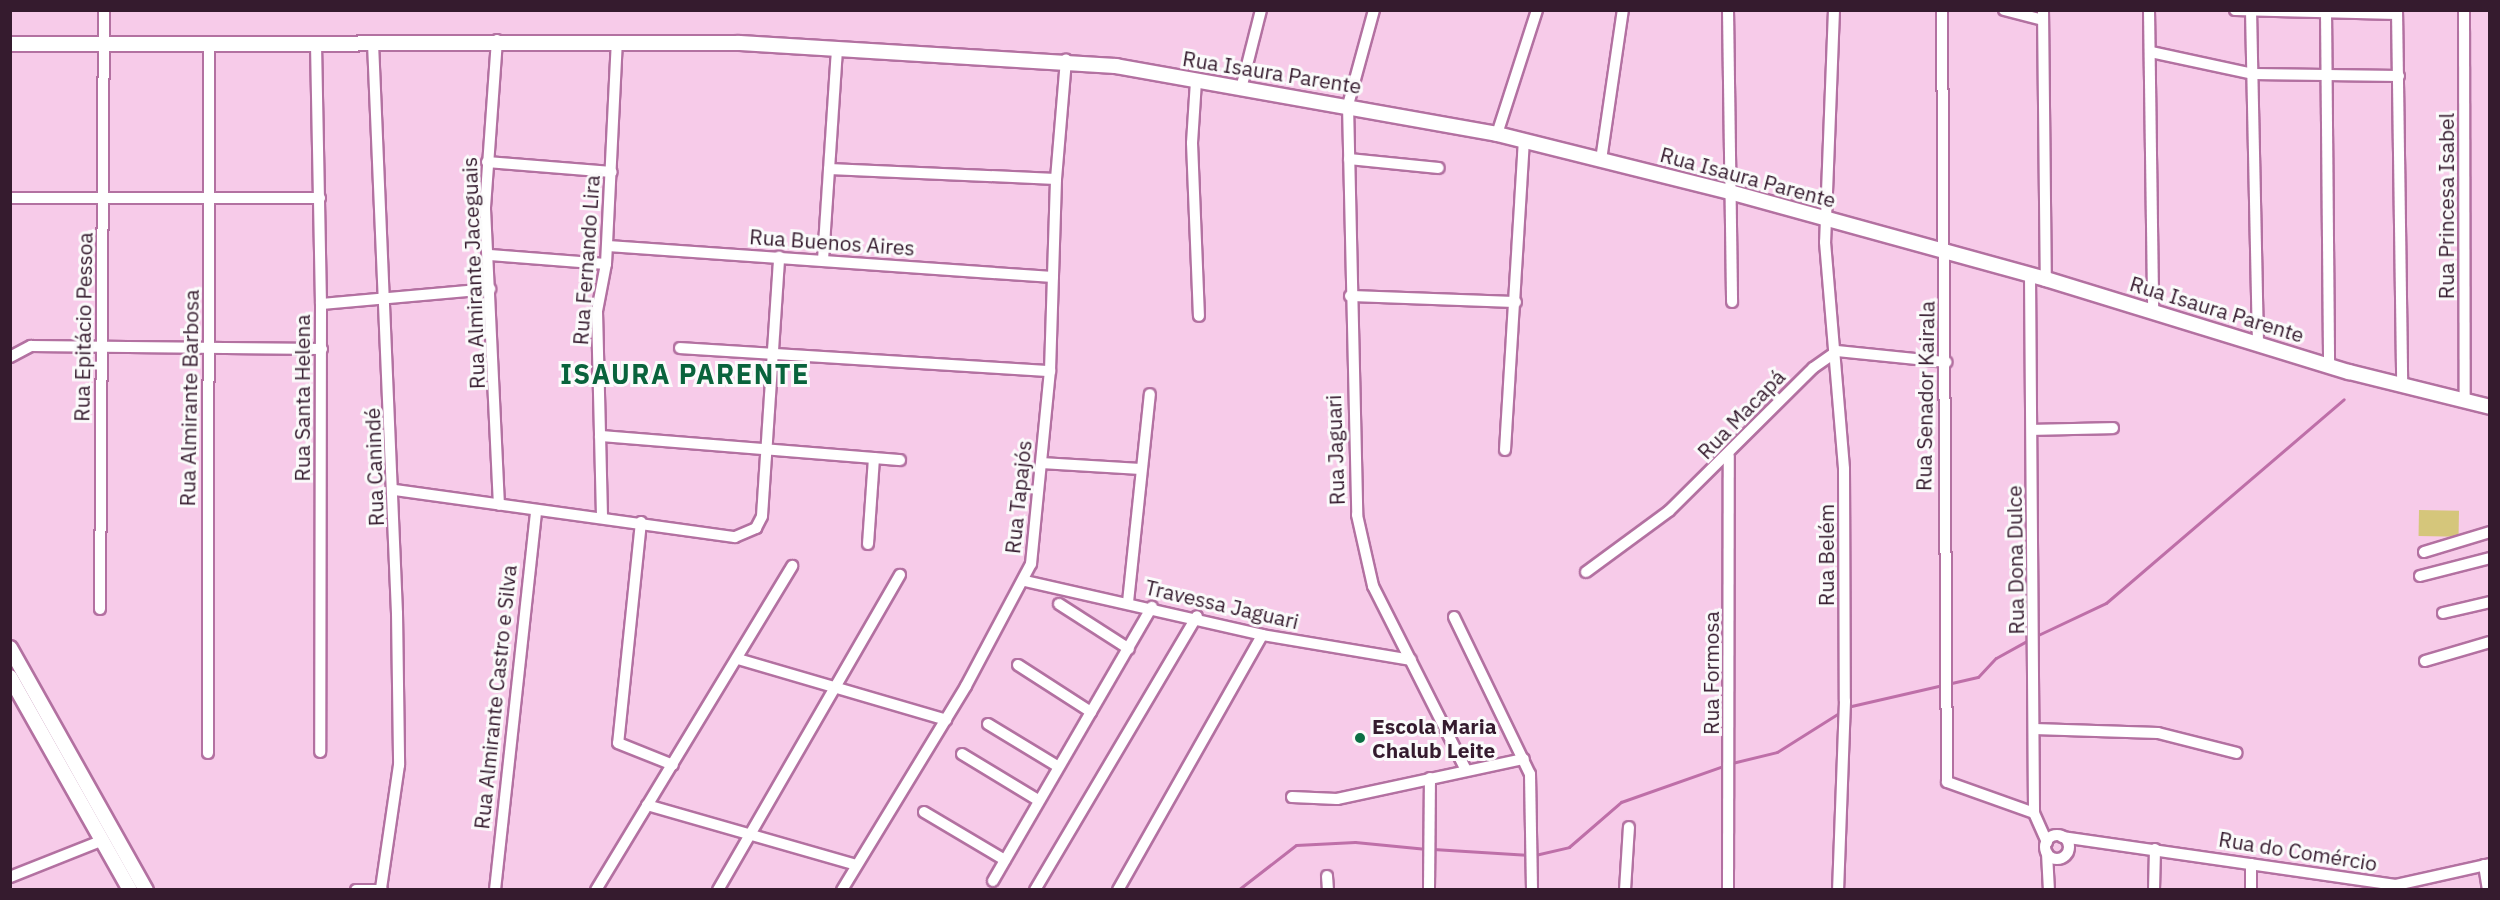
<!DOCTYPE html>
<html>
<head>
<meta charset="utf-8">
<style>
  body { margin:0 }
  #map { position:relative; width:2500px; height:900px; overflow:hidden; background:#f7cbe9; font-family:"IBM Plex Sans",sans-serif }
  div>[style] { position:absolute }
  .green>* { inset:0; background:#d5c67b; transform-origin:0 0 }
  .stream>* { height:3px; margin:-1.5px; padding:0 1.5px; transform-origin:1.5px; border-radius:1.5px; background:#be6fa8 }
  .roads { filter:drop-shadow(2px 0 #b371a1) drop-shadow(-2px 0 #b371a1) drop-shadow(0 2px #b371a1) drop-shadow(0 -2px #b371a1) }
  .street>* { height:10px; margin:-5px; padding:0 5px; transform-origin:5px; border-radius:5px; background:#fff }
  .street>.ring { margin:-5px; padding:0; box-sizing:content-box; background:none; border:10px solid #fff; border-radius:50% }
  .secondary>* { height:14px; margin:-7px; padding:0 7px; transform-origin:7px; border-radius:7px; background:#fff }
  .dots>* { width:16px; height:16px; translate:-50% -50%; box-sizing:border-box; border:3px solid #fbfbfb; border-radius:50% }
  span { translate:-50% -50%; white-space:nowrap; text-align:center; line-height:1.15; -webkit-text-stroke:6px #fbfbfb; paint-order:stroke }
  .street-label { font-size:21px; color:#351b2e }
  .poi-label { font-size:21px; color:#351b2e; font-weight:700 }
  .left { translate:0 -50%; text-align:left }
  .district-label { font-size:27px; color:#09633c; font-weight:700; letter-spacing:1.5px }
  .frame { position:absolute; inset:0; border:12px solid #351b2e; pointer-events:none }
</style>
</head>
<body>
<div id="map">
  <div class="green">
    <div style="left:2419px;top:510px;width:40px;height:26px;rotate:1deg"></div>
  </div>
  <div class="stream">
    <div style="left:2036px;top:636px;width:77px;rotate:-25.2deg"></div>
    <div style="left:2106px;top:603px;width:313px;rotate:-40.6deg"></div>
    <div style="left:1847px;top:707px;width:134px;rotate:-12.9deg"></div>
    <div style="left:1978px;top:677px;width:26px;rotate:-47deg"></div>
    <div style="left:1996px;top:658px;width:39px;rotate:-29deg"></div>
    <div style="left:1732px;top:763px;width:46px;rotate:-13.7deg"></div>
    <div style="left:1777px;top:752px;width:77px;rotate:-32.2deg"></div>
    <div style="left:1433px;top:849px;width:95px;rotate:3.6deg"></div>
    <div style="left:1535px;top:855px;width:35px;rotate:-13deg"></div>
    <div style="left:1569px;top:847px;width:69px;rotate:-40.9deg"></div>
    <div style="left:1621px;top:802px;width:111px;rotate:-19.4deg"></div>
    <div style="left:1238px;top:890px;width:73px;rotate:-37.8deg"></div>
    <div style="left:1296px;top:845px;width:59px;rotate:-2.9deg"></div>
    <div style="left:1355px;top:842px;width:72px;rotate:5.6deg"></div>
  </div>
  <div class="roads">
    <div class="street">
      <div style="left:1374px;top:10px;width:98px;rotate:105.3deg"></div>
      <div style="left:1348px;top:105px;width:410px;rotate:88.7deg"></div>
      <div style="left:1357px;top:515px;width:73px;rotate:77.3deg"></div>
      <div style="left:1373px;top:586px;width:206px;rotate:63.2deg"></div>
      <div style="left:1728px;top:10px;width:292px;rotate:89.2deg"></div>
      <div style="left:1834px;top:10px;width:232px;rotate:92.2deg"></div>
      <div style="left:1825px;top:242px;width:228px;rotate:85.2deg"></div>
      <div style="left:1844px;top:469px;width:232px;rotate:89.8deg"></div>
      <div style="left:1845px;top:701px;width:189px;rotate:92.1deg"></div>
      <div style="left:1942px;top:10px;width:772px;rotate:89.63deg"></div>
      <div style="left:1947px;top:782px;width:92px;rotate:19.6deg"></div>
      <div style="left:2004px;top:10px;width:40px;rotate:14.4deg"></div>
      <div style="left:2043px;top:10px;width:269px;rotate:89.4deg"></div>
      <div style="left:2149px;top:10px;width:301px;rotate:89.2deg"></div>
      <div style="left:2235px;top:10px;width:162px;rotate:1.4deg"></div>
      <div style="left:2251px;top:10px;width:334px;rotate:88.8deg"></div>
      <div style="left:2326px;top:10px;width:356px;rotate:89.5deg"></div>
      <div style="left:2397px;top:10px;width:376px;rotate:89.2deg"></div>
      <div style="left:2464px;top:10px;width:391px;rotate:89.9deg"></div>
      <div style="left:497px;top:40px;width:169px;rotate:94.1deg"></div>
      <div style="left:485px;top:209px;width:296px;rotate:87.3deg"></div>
      <div style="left:373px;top:43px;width:571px;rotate:87.59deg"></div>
      <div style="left:397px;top:613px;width:152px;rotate:89.2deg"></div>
      <div style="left:399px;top:765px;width:125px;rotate:98.3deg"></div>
      <div style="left:316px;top:44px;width:260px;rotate:88.9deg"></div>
      <div style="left:321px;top:304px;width:448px;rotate:90.1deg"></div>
      <div style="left:2151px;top:52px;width:104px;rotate:12.2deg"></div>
      <div style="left:2253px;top:74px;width:146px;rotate:0.8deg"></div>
      <div style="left:1196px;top:81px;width:62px;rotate:93.7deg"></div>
      <div style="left:1192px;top:143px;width:173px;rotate:87.7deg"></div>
      <div style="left:1241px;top:89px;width:81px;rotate:-75.8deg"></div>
      <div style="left:1497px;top:134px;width:130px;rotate:-72.1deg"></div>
      <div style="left:1349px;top:159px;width:90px;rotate:5.7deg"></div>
      <div style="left:1601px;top:160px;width:152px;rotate:-81.7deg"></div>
      <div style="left:487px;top:162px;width:125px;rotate:4.6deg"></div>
      <div style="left:829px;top:169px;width:227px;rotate:2.5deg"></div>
      <div style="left:10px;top:198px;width:310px"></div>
      <div style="left:608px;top:246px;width:446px;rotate:4deg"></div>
      <div style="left:490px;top:255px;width:116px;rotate:4.4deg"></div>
      <div style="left:823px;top:260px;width:210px;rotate:-86.2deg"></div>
      <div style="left:2030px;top:275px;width:538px;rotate:89.57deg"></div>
      <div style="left:2034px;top:813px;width:32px;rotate:66deg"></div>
      <div style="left:1350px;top:296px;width:166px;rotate:2.1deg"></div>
      <div style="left:321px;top:304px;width:170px;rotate:-5.1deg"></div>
      <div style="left:680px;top:348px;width:371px;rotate:3.6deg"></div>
      <div style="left:10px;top:357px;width:24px;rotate:-28deg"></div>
      <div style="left:31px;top:346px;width:291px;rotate:0.6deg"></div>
      <div style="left:2033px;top:430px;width:80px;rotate:-1.4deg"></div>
      <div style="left:600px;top:436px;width:301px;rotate:4.6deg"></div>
      <div style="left:1505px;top:450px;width:308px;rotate:-86.5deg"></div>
      <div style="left:1042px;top:463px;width:98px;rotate:3.5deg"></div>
      <div style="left:395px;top:490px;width:343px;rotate:7.9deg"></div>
      <div style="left:735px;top:537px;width:23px;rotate:-23deg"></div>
      <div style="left:756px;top:528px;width:13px;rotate:-63deg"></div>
      <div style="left:762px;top:516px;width:260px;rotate:-86.2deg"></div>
      <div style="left:602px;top:516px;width:205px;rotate:-91.4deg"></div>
      <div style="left:597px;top:311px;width:48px;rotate:-79.2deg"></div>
      <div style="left:606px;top:264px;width:221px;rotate:-87.2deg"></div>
      <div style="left:641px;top:522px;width:222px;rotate:95.9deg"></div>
      <div style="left:618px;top:743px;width:59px;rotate:21.8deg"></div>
      <div style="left:868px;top:544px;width:86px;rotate:-86deg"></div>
      <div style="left:2424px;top:552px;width:69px;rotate:-16.9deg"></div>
      <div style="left:1586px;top:572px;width:103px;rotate:-36.3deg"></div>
      <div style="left:1669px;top:511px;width:203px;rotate:-44.8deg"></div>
      <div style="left:1813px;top:368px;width:29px;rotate:-35deg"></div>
      <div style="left:1837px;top:351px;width:110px;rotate:5.8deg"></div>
      <div style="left:2420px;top:576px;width:72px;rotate:-14.4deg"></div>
      <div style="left:1025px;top:581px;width:243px;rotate:12.8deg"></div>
      <div style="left:1262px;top:635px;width:151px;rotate:9.5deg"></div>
      <div style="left:1128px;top:602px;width:209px;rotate:-84deg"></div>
      <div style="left:1059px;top:604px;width:83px;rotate:32.7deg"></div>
      <div style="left:100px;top:609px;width:599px;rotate:-89.62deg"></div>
      <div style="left:2443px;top:613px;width:48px;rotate:-13.2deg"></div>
      <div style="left:1454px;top:617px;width:174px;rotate:64.2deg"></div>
      <div style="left:1530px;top:774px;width:116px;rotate:89deg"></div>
      <div style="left:738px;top:659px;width:217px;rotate:16.3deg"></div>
      <div style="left:2425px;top:661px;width:68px;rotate:-16.3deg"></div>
      <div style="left:1018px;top:665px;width:87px;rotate:32.8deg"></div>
      <div style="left:988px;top:724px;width:81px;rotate:31.3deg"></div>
      <div style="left:2034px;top:729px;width:124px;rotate:1.8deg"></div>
      <div style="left:2158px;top:733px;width:81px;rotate:14.2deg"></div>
      <div style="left:208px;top:753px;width:709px;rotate:-89.92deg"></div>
      <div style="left:962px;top:754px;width:89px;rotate:31.2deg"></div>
      <div style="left:1292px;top:797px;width:45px;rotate:2.5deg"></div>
      <div style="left:1337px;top:799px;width:191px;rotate:-12.1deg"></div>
      <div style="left:647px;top:805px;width:217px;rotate:16deg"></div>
      <div style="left:924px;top:812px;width:94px;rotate:30.7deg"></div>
      <div class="ring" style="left:2045px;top:835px;width:14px;height:14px"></div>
      <div style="left:2062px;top:837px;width:337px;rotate:8.2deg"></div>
      <div style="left:2396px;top:885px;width:96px;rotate:-12.6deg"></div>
      <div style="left:2047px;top:853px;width:37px;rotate:87deg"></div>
      <div style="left:2251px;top:864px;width:26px;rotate:90deg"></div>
      <div style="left:2484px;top:865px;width:25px;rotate:81deg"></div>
      <div style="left:1327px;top:876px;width:14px;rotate:86deg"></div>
      <div style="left:10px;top:877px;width:100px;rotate:-21.7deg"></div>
      <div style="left:993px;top:881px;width:317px;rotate:-59.9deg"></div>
      <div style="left:356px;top:890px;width:26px"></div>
      <div style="left:495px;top:890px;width:382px;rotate:-83.8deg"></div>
      <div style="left:596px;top:890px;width:379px;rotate:-58.8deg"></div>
      <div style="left:718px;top:890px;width:364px;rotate:-60deg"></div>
      <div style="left:842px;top:890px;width:239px;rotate:-58.7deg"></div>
      <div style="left:966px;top:686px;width:138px;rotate:-62deg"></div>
      <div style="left:1031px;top:564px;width:194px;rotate:-84.4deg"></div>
      <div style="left:1050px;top:371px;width:192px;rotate:-88.2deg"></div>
      <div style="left:1056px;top:179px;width:120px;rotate:-85.2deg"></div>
      <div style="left:1035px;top:890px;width:318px;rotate:-59.4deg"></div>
      <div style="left:1118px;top:890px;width:293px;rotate:-60.5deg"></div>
      <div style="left:1429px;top:890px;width:112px;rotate:-89.5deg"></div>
      <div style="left:1625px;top:890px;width:63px;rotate:-86.4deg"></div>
      <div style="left:1728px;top:890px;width:434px;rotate:-89.9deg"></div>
      <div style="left:2154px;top:890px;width:41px;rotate:-88.6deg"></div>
    </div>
    <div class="secondary">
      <div style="left:10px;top:44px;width:729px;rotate:-0.08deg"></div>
      <div style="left:739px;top:43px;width:378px;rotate:3.5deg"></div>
      <div style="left:1116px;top:66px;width:387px;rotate:10.1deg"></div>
      <div style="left:1497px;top:134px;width:240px;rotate:14deg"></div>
      <div style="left:1730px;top:192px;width:328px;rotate:15.4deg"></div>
      <div style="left:2046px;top:279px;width:317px;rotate:17.1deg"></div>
      <div style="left:2349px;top:372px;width:145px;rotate:13.9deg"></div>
      <div style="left:10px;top:648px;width:278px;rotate:60.7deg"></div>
      <div style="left:10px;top:677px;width:244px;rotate:60.6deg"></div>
    </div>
  </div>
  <div class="dots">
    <div style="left:1360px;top:738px;background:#0c6e44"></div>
  </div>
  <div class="street-label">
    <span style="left:1272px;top:72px;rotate:9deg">Rua Isaura Parente</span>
    <span style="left:1748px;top:177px;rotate:15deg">Rua Isaura Parente</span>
    <span style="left:2446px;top:206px;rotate:-90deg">Rua Princesa Isabel</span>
    <span style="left:832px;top:242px;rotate:4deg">Rua Buenos Aires</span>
    <span style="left:586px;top:260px;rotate:-86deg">Rua Fernando Lira</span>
    <span style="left:473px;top:273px;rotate:-92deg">Rua Almirante Jaceguais</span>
    <span style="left:2217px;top:309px;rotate:17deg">Rua Isaura Parente</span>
    <span style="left:83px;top:327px;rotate:-89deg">Rua Epitácio Pessoa</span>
    <span style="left:1925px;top:396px;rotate:-89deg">Rua Senador Kairala</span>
    <span style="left:189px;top:398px;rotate:-89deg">Rua Almirante Barbosa</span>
    <span style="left:302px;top:398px;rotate:-90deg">Rua Santa Helena</span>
    <span style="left:1741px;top:414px;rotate:-46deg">Rua Macapá</span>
    <span style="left:1335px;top:450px;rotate:-92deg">Rua Jaguari</span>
    <span style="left:374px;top:467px;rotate:-92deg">Rua Canindé</span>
    <span style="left:1018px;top:497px;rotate:-84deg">Rua Tapajós</span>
    <span style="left:1826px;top:555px;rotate:-90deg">Rua Belém</span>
    <span style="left:2015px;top:560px;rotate:-91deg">Rua Dona Dulce</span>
    <span style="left:1222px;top:604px;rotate:13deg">Travessa Jaguari</span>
    <span style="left:1711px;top:673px;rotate:-90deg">Rua Formosa</span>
    <span style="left:495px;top:697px;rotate:-84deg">Rua Almirante Castro e Silva</span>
    <span style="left:2298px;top:851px;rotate:9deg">Rua do Comércio</span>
  </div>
  <div class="poi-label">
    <span class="left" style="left:1372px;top:738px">Escola Maria<br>Chalub Leite</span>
  </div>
  <div class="district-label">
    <span style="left:685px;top:374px">ISAURA PARENTE</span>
  </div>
  <div class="frame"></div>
</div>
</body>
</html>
